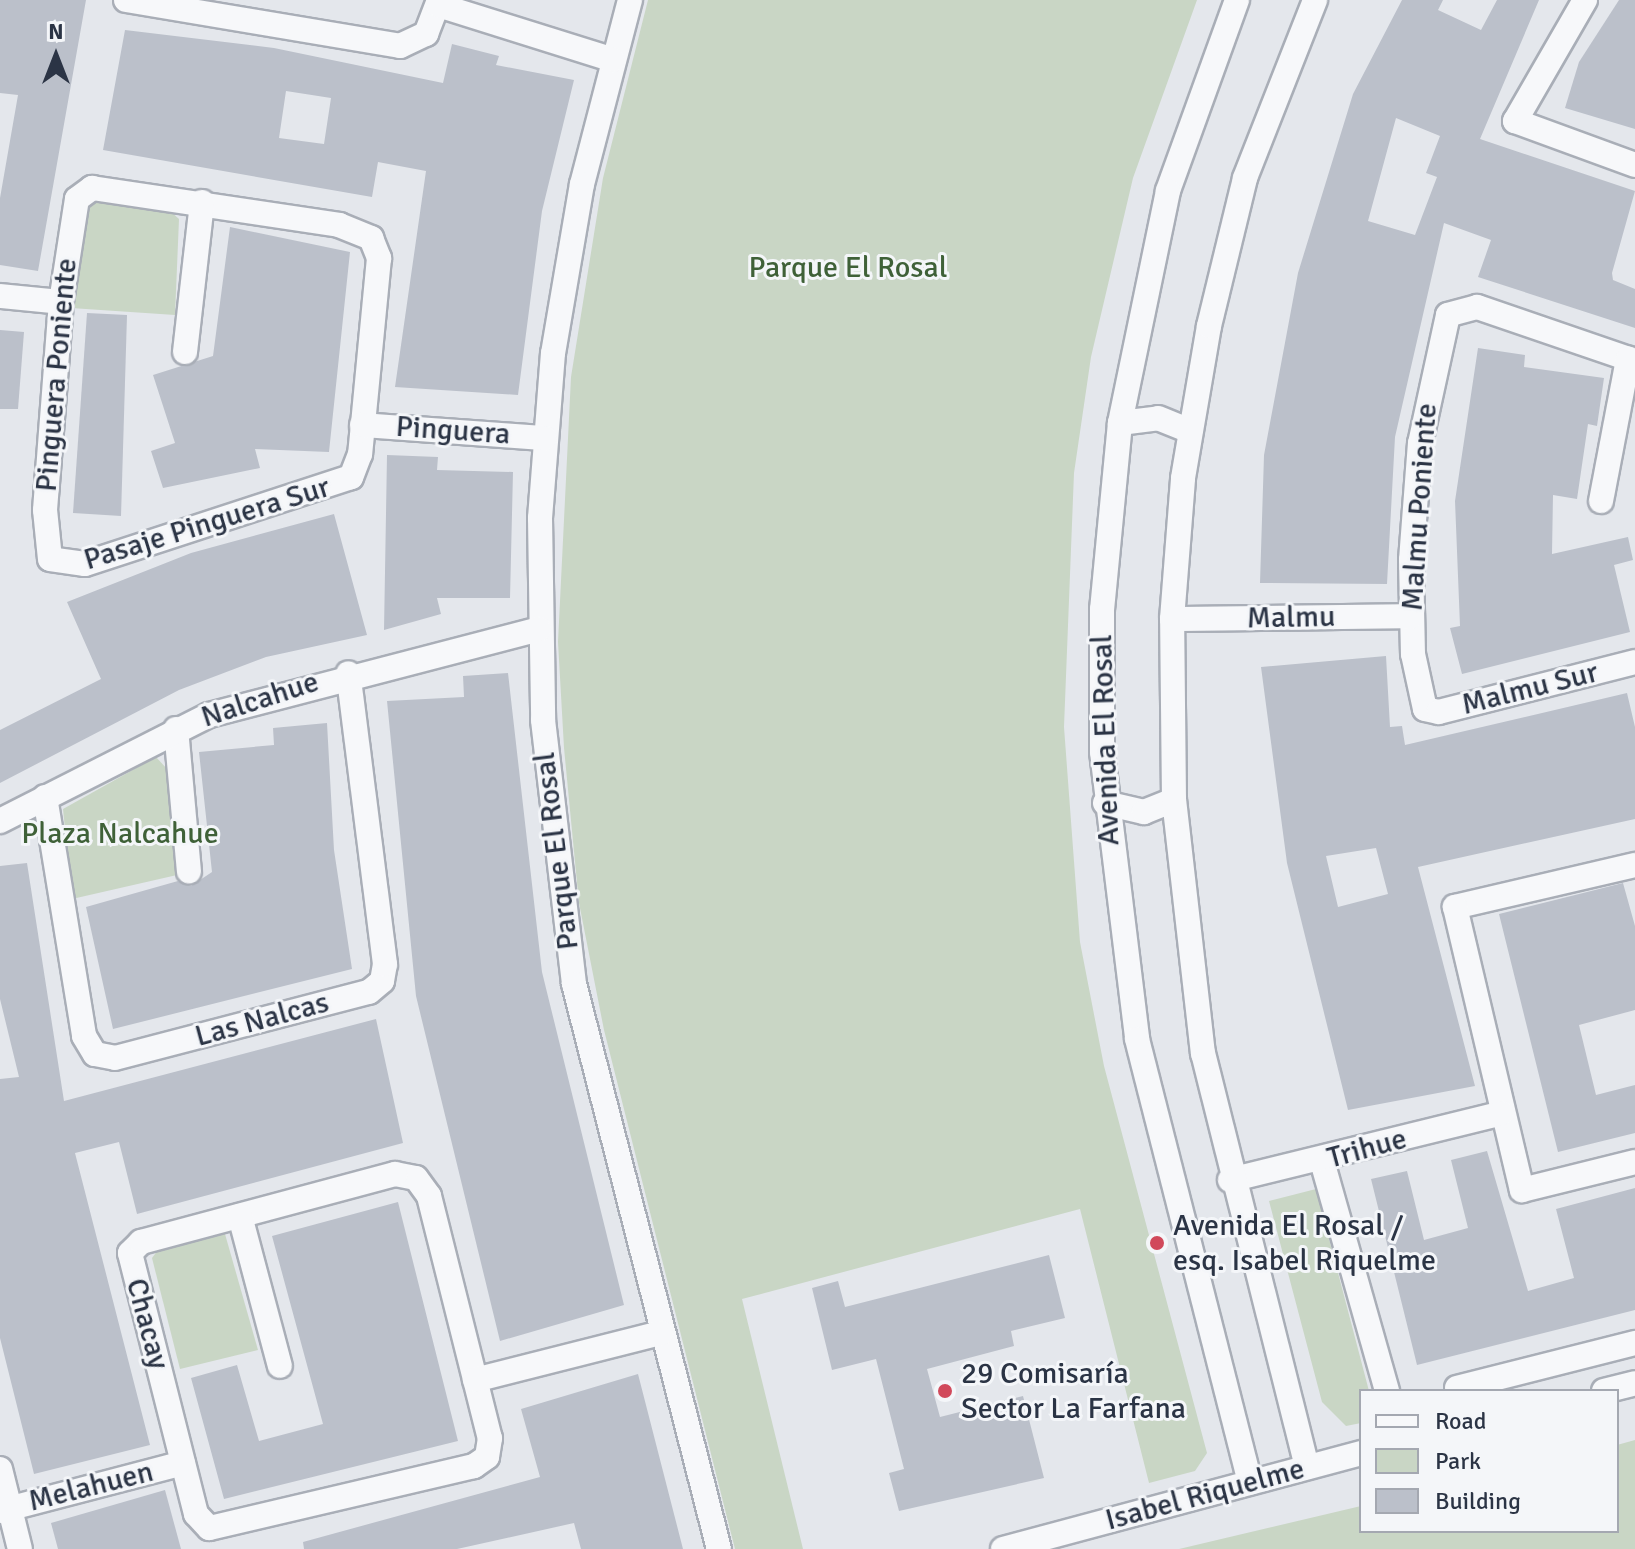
<!DOCTYPE html>
<html>
<head>
<meta charset="utf-8">
<style>
  body { margin:0 }
  #map { position:relative; width:1635px; height:1549px; overflow:hidden; background:#e4e7ec; font-family:Signika,sans-serif }
  div>[style] { position:absolute }
  .green>* { inset:0; background:#c9d6c5 }
  .building>* { inset:0; background:#bbc0ca }
  .roads { filter:drop-shadow(2px 0 #a9aeb7) drop-shadow(-2px 0 #a9aeb7) drop-shadow(0 2px #a9aeb7) drop-shadow(0 -2px #a9aeb7) }
  .minor>* { height:24px; margin:-12px; padding:0 12px; transform-origin:12px; border-radius:12px; background:#f7f8fa }
  .dots>* { width:22px; height:22px; translate:-50% -50%; box-sizing:border-box; border:4px solid #f4f6f9; border-radius:50% }
  span { translate:-50% -50%; white-space:nowrap; text-align:center; line-height:1.15; -webkit-text-stroke:6px #f4f6f9; paint-order:stroke }
  .park-label { font-size:30px; color:#3f6138 }
  .street-label { font-size:30px; color:#2b3445 }
  .poi-label { font-size:30px; color:#2b3445 }
  .left { translate:0 -50%; text-align:left }
  .legend { position:absolute; left:1359px; top:1389px; width:260px; height:144px; box-sizing:border-box; background:#f4f6f9; border:2px solid #a4a8b1; margin:0; padding:10px 14px; list-style:none; font-size:24px; color:#2b3445 }
  .legend li { display:flex; align-items:center; gap:16px; height:40px }
  .legend b { width:40px; border:2px solid #a4a8b1 }
  .north { position:absolute; left:16px; top:16px; width:80px; height:80px; -webkit-text-stroke:6px #f4f6f9; paint-order:stroke; rotate:0deg; font-size:22px; font-weight:700; line-height:32px; text-align:center; color:#2b3445 }
  .north::after { content:''; display:block; margin:auto; width:28px; height:36px; background:#2b3445; clip-path:polygon(50% 0,100% 100%,50% 72%,0 100%) }
</style>
</head>
<body>
<div id="map">
  <div class="green">
    <div style="clip-path:polygon(648px 0,1197px 0,1133px 178px,1091px 357px,1074px 473px,1064px 727px,1080px 942px,1104px 1066px,1207px 1453px,1195px 1471px,1149px 1483px,1080px 1209px,742px 1299px,803px 1549px,735px 1549px,604px 1030px,579px 903px,564px 748px,558px 642px,571px 377px,603px 178px)"></div>
    <div style="clip-path:polygon(96px 199px,169px 210px,179px 219px,175px 315px,71px 308px,88px 204px)"></div>
    <div style="clip-path:polygon(156px 757px,168px 770px,177px 875px,72px 899px,63px 809px)"></div>
    <div style="clip-path:polygon(1316px 1189px,1369px 1391px,1361px 1391px,1361px 1423px,1346px 1426px,1322px 1402px,1269px 1201px)"></div>
    <div style="clip-path:polygon(225px 1234px,258px 1350px,180px 1369px,152px 1258px,158px 1250px)"></div>
    <div style="clip-path:polygon(1635px 1440px,1635px 1549px,1179px 1549px,1361px 1506px,1361px 1531px,1617px 1531px,1617px 1445px)"></div>
  </div>
  <div class="building">
    <div style="clip-path:polygon(0 0,86px 0,38px 271px,0 265px,0 198px,18px 95px,0 93px)"></div>
    <div style="clip-path:polygon(evenodd,1402px 0,1443px 0,1438px 10px,1481px 30px,1497px 0,1539px 0,1480px 139px,1635px 191px,1612px 273px,1613px 280px,1635px 289px,1635px 328px,1478px 277px,1491px 240px,1444px 223px,1395px 437px,1387px 584px,1260px 583px,1264px 455px,1298px 273px,1353px 94px,1402px 0,1396px 118px,1440px 136px,1426px 173px,1437px 177px,1415px 235px,1368px 221px,1396px 118px)"></div>
    <div style="clip-path:polygon(1619px 0,1635px 0,1635px 129px,1565px 108px,1579px 62px)"></div>
    <div style="clip-path:polygon(evenodd,125px 30px,274px 48px,443px 83px,452px 44px,499px 56px,496px 65px,574px 80px,542px 211px,518px 395px,395px 387px,426px 171px,378px 162px,372px 197px,103px 150px,125px 30px,286px 91px,331px 98px,324px 144px,279px 138px,286px 91px)"></div>
    <div style="clip-path:polygon(230px 227px,350px 252px,329px 452px,255px 449px,260px 468px,163px 488px,151px 451px,175px 443px,153px 375px,213px 356px)"></div>
    <div style="clip-path:polygon(87px 313px,127px 315px,121px 516px,73px 513px)"></div>
    <div style="clip-path:polygon(0 330px,24px 332px,18px 409px,0 409px)"></div>
    <div style="clip-path:polygon(1478px 348px,1525px 355px,1524px 367px,1604px 378px,1597px 426px,1588px 424px,1577px 499px,1553px 495px,1552px 554px,1628px 537px,1633px 560px,1614px 565px,1630px 632px,1462px 674px,1450px 628px,1460px 626px,1455px 501px)"></div>
    <div style="clip-path:polygon(387px 455px,438px 457px,437px 470px,513px 472px,510px 598px,437px 598px,441px 614px,384px 630px)"></div>
    <div style="clip-path:polygon(334px 514px,367px 635px,266px 657px,179px 690px,0 783px,0 730px,101px 679px,67px 602px,191px 553px)"></div>
    <div style="clip-path:polygon(evenodd,1386px 656px,1390px 727px,1402px 726px,1405px 745px,1627px 693px,1635px 727px,1635px 819px,1418px 867px,1475px 1086px,1348px 1110px,1287px 863px,1261px 667px,1386px 656px,1376px 848px,1388px 894px,1338px 907px,1326px 856px,1376px 848px)"></div>
    <div style="clip-path:polygon(508px 673px,542px 972px,624px 1305px,500px 1341px,416px 996px,387px 701px,464px 697px,463px 676px)"></div>
    <div style="clip-path:polygon(327px 723px,334px 850px,352px 969px,113px 1029px,86px 907px,178px 881px,191px 886px,212px 872px,199px 752px,274px 745px,273px 728px)"></div>
    <div style="clip-path:polygon(27px 863px,64px 1101px,376px 1019px,403px 1143px,137px 1214px,119px 1142px,75px 1153px,150px 1445px,34px 1474px,0 1338px,0 1079px,19px 1077px,0 999px,0 866px)"></div>
    <div style="clip-path:polygon(1623px 883px,1635px 926px,1635px 1010px,1579px 1025px,1596px 1095px,1635px 1085px,1635px 1133px,1558px 1152px,1499px 914px)"></div>
    <div style="clip-path:polygon(1487px 1151px,1528px 1291px,1574px 1278px,1556px 1209px,1635px 1188px,1635px 1310px,1417px 1365px,1371px 1179px,1407px 1171px,1424px 1240px,1468px 1228px,1451px 1160px)"></div>
    <div style="clip-path:polygon(398px 1202px,458px 1441px,224px 1499px,191px 1378px,237px 1365px,259px 1441px,323px 1424px,272px 1236px)"></div>
    <div style="clip-path:polygon(1049px 1255px,1065px 1318px,1011px 1331px,1014px 1346px,927px 1369px,940px 1417px,1023px 1396px,1044px 1478px,899px 1511px,889px 1473px,904px 1469px,876px 1359px,832px 1370px,812px 1288px,838px 1281px,845px 1307px)"></div>
    <div style="clip-path:polygon(638px 1374px,683px 1549px,581px 1549px,574px 1523px,457px 1549px,304px 1549px,303px 1542px,540px 1477px,521px 1409px)"></div>
    <div style="clip-path:polygon(165px 1490px,181px 1549px,58px 1549px,51px 1523px)"></div>
  </div>
  <div class="roads">
    <div class="minor">
      <div style="left:126px;top:0;width:278px;rotate:9.5deg"></div>
      <div style="left:400px;top:46px;width:29px;rotate:-25deg"></div>
      <div style="left:426px;top:34px;width:36px;rotate:-69deg"></div>
      <div style="left:630px;top:0;width:190px;rotate:104.6deg"></div>
      <div style="left:582px;top:184px;width:171px;rotate:99.7deg"></div>
      <div style="left:553px;top:353px;width:166px;rotate:94.5deg"></div>
      <div style="left:540px;top:518px;width:202px;rotate:89.1deg"></div>
      <div style="left:543px;top:720px;width:266px;rotate:83.3deg"></div>
      <div style="left:574px;top:984px;width:583px;rotate:75.61deg"></div>
      <div style="left:1237px;top:0;width:203px;rotate:109.9deg"></div>
      <div style="left:1168px;top:191px;width:237px;rotate:101.7deg"></div>
      <div style="left:1120px;top:423px;width:187px;rotate:95.5deg"></div>
      <div style="left:1102px;top:609px;width:143px;rotate:90deg"></div>
      <div style="left:1102px;top:752px;width:289px;rotate:83deg"></div>
      <div style="left:1137px;top:1039px;width:457px;rotate:75.7deg"></div>
      <div style="left:1585px;top:0;width:140px;rotate:120deg"></div>
      <div style="left:1515px;top:121px;width:128px;rotate:20.1deg"></div>
      <div style="left:438px;top:5px;width:183px;rotate:17.4deg"></div>
      <div style="left:92px;top:188px;width:250px;rotate:8.5deg"></div>
      <div style="left:339px;top:225px;width:35px;rotate:22deg"></div>
      <div style="left:371px;top:238px;width:22px;rotate:68deg"></div>
      <div style="left:379px;top:258px;width:197px;rotate:95.5deg"></div>
      <div style="left:360px;top:454px;width:25px;rotate:111deg"></div>
      <div style="left:351px;top:477px;width:280px;rotate:161.9deg"></div>
      <div style="left:85px;top:564px;width:35px;rotate:-172deg"></div>
      <div style="left:50px;top:559px;width:49px;rotate:-95.8deg"></div>
      <div style="left:45px;top:510px;width:209px;rotate:-85.6deg"></div>
      <div style="left:61px;top:302px;width:104px;rotate:-81.2deg"></div>
      <div style="left:77px;top:199px;width:19px;rotate:-36deg"></div>
      <div style="left:0;top:296px;width:61px;rotate:5.6deg"></div>
      <div style="left:185px;top:352px;width:151px;rotate:-83.5deg"></div>
      <div style="left:1635px;top:361px;width:167px;rotate:-161.1deg"></div>
      <div style="left:1477px;top:307px;width:30px;rotate:165deg"></div>
      <div style="left:1448px;top:315px;width:131px;rotate:102.3deg"></div>
      <div style="left:1420px;top:443px;width:117px;rotate:94.4deg"></div>
      <div style="left:1411px;top:560px;width:94px;rotate:88.8deg"></div>
      <div style="left:1413px;top:654px;width:56px;rotate:77.7deg"></div>
      <div style="left:1425px;top:709px;width:14px;rotate:12deg"></div>
      <div style="left:1439px;top:712px;width:202px;rotate:-14.3deg"></div>
      <div style="left:1120px;top:423px;width:38px;rotate:-7deg"></div>
      <div style="left:1158px;top:418px;width:35px;rotate:22deg"></div>
      <div style="left:362px;top:425px;width:183px;rotate:4.1deg"></div>
      <div style="left:1601px;top:501px;width:145px;rotate:-79.2deg"></div>
      <div style="left:1172px;top:619px;width:239px;rotate:-0.7deg"></div>
      <div style="left:176px;top:729px;width:143px;rotate:84.8deg"></div>
      <div style="left:45px;top:797px;width:242px;rotate:80.7deg"></div>
      <div style="left:84px;top:1036px;width:21px;rotate:59deg"></div>
      <div style="left:95px;top:1054px;width:20px;rotate:11deg"></div>
      <div style="left:115px;top:1058px;width:262px;rotate:-14.6deg"></div>
      <div style="left:369px;top:992px;width:17px;rotate:-40deg"></div>
      <div style="left:382px;top:981px;width:17px;rotate:-80deg"></div>
      <div style="left:385px;top:964px;width:293px;rotate:-97.2deg"></div>
      <div style="left:1105px;top:803px;width:40px;rotate:13deg"></div>
      <div style="left:1144px;top:812px;width:32px;rotate:-22deg"></div>
      <div style="left:0;top:821px;width:234px;rotate:-26.9deg"></div>
      <div style="left:209px;top:715px;width:341px;rotate:-14.6deg"></div>
      <div style="left:1635px;top:865px;width:185px;rotate:166.9deg"></div>
      <div style="left:1455px;top:907px;width:291px;rotate:76.7deg"></div>
      <div style="left:1522px;top:1190px;width:116px;rotate:-13.9deg"></div>
      <div style="left:1322px;top:1161px;width:239px;rotate:74.2deg"></div>
      <div style="left:395px;top:1174px;width:21px;rotate:11deg"></div>
      <div style="left:416px;top:1178px;width:22px;rotate:54deg"></div>
      <div style="left:429px;top:1196px;width:250px;rotate:75.9deg"></div>
      <div style="left:490px;top:1438px;width:19px;rotate:99deg"></div>
      <div style="left:487px;top:1457px;width:16px;rotate:145deg"></div>
      <div style="left:474px;top:1466px;width:272px;rotate:166.8deg"></div>
      <div style="left:209px;top:1528px;width:19px;rotate:-133deg"></div>
      <div style="left:196px;top:1514px;width:269px;rotate:-104.2deg"></div>
      <div style="left:130px;top:1253px;width:16px;rotate:-45deg"></div>
      <div style="left:141px;top:1242px;width:263px;rotate:-15deg"></div>
      <div style="left:1230px;top:1180px;width:280px;rotate:-13.8deg"></div>
      <div style="left:240px;top:1216px;width:155px;rotate:75.1deg"></div>
      <div style="left:475px;top:1380px;width:192px;rotate:-14.2deg"></div>
      <div style="left:1457px;top:1388px;width:184px;rotate:-14.2deg"></div>
      <div style="left:1604px;top:1391px;width:32px;rotate:-14deg"></div>
      <div style="left:1307px;top:1467px;width:426px;rotate:-104.1deg"></div>
      <div style="left:1203px;top:1054px;width:256px;rotate:-96.5deg"></div>
      <div style="left:1174px;top:800px;width:181px;rotate:-90.6deg"></div>
      <div style="left:1172px;top:619px;width:141px;rotate:-85.5deg"></div>
      <div style="left:1183px;top:478px;width:154px;rotate:-80.3deg"></div>
      <div style="left:1209px;top:326px;width:152px;rotate:-76.3deg"></div>
      <div style="left:1245px;top:178px;width:191px;rotate:-68.5deg"></div>
      <div style="left:0;top:1469px;width:82px;rotate:76deg"></div>
      <div style="left:0;top:1511px;width:189px;rotate:-14.7deg"></div>
      <div style="left:1003px;top:1549px;width:371px;rotate:-15deg"></div>
    </div>
  </div>
  <div class="dots">
    <div style="left:1157px;top:1243px;background:#d1495b"></div>
    <div style="left:945px;top:1391px;background:#d1495b"></div>
  </div>
  <div class="park-label">
    <span style="left:848px;top:268px">Parque El Rosal</span>
    <span style="left:120px;top:834px">Plaza Nalcahue</span>
  </div>
  <div class="street-label">
    <span style="left:57px;top:375px;rotate:-85deg">Pinguera Poniente</span>
    <span style="left:453px;top:431px;rotate:4deg">Pinguera</span>
    <span style="left:1420px;top:507px;rotate:-86deg">Malmu Poniente</span>
    <span style="left:207px;top:524px;rotate:-17deg">Pasaje Pinguera Sur</span>
    <span style="left:1291px;top:618px;rotate:-1deg">Malmu</span>
    <span style="left:1530px;top:689px;rotate:-14deg">Malmu Sur</span>
    <span style="left:260px;top:700px;rotate:-18deg">Nalcahue</span>
    <span style="left:1106px;top:740px;rotate:-92deg">Avenida El Rosal</span>
    <span style="left:557px;top:851px;rotate:-97deg">Parque El Rosal</span>
    <span style="left:262px;top:1020px;rotate:-15deg">Las Nalcas</span>
    <span style="left:1367px;top:1149px;rotate:-15deg">Trihue</span>
    <span style="left:147px;top:1324px;rotate:75deg">Chacay</span>
    <span style="left:91px;top:1487px;rotate:-14deg">Melahuen</span>
    <span style="left:1205px;top:1495px;rotate:-15deg">Isabel Riquelme</span>
  </div>
  <div class="poi-label">
    <span class="left" style="left:1173px;top:1243px">Avenida El Rosal /<br>esq. Isabel Riquelme</span>
    <span class="left" style="left:961px;top:1391px">29 Comisaría<br>Sector La Farfana</span>
  </div>
  <ul class="legend">
  <li><b style="height:10px;background:#f7f8fa"></b>Road</li>
  <li><b style="height:22px;background:#c9d6c5"></b>Park</li>
  <li><b style="height:22px;background:#bbc0ca"></b>Building</li>
  </ul>
  <div class="north">N</div>
</div>
</body>
</html>
